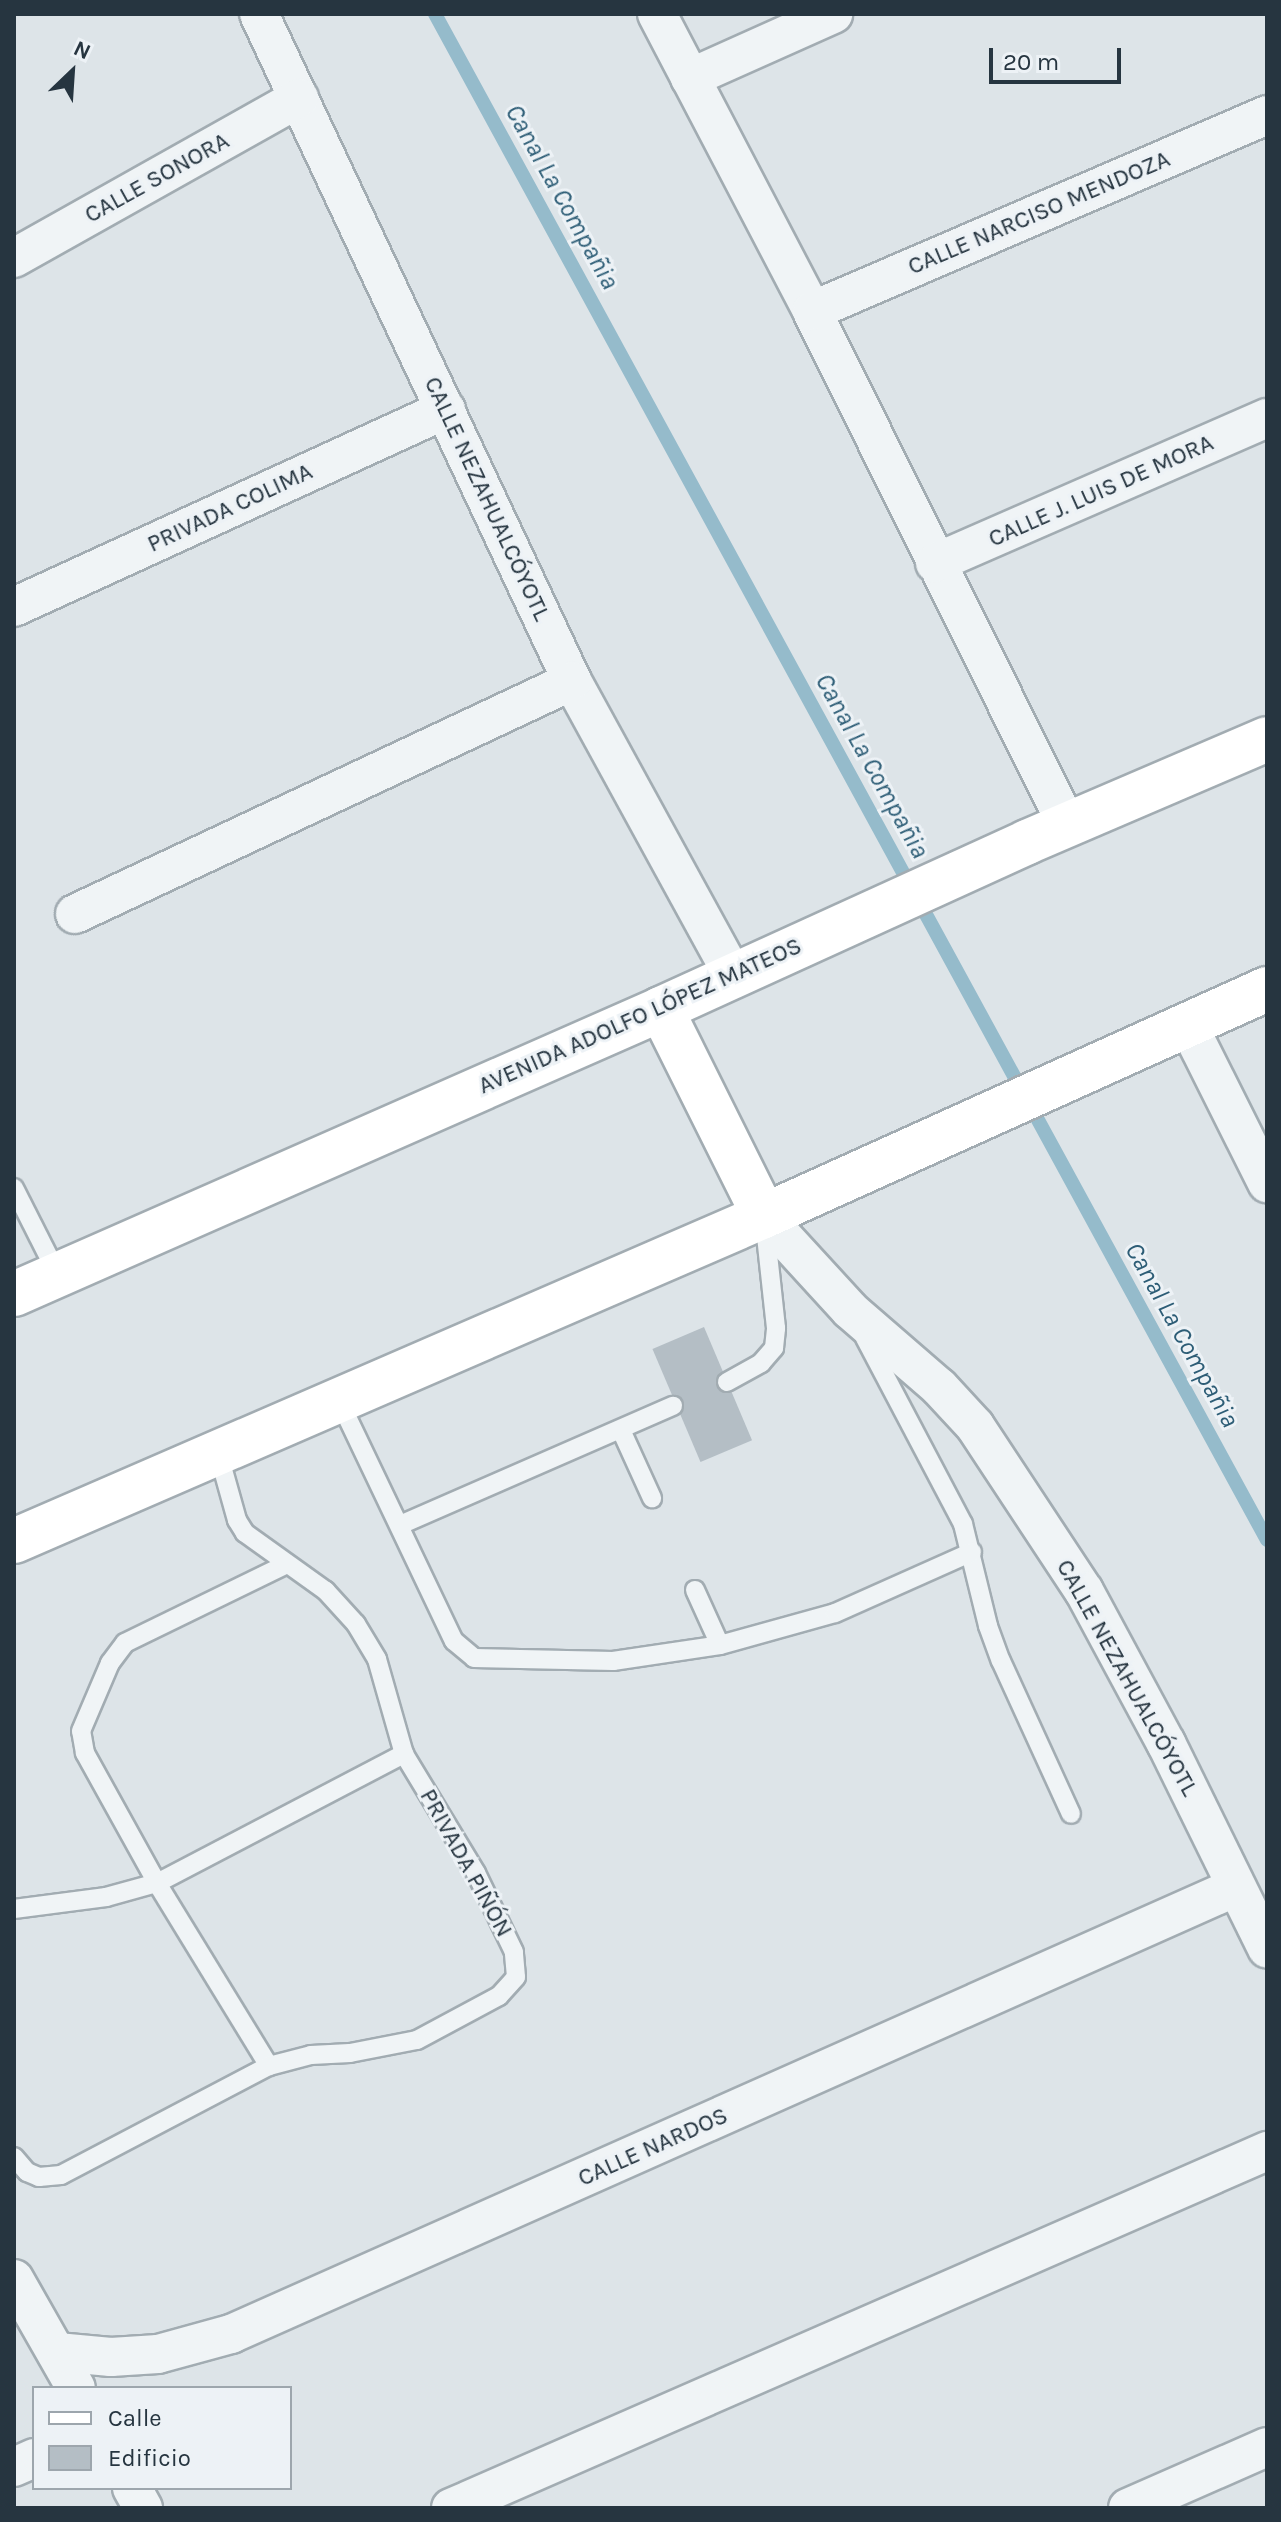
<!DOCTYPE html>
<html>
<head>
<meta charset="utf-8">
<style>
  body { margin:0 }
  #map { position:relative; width:1281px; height:2522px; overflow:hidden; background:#dde4e8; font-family:Karla,sans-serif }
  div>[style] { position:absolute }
  .stream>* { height:14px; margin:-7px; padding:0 7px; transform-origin:7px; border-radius:7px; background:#95bbcb }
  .building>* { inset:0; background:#b4bec5; transform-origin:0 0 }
  .roads { filter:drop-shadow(2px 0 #a2acb2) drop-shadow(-2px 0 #a2acb2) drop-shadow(0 2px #a2acb2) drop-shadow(0 -2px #a2acb2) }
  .lane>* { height:18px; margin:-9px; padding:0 9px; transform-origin:9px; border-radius:9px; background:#f0f4f6 }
  .street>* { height:38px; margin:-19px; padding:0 19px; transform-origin:19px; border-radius:19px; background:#f0f4f6 }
  .primary>* { height:44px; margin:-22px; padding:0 22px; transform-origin:22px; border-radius:22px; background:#fff }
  span { translate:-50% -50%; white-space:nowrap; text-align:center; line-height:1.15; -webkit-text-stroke:6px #edf2f6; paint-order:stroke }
  .street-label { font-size:24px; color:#263540 }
  .water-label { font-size:26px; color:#2d5d76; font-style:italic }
  .frame { position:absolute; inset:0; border:16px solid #263540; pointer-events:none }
  .legend { position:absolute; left:32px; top:2386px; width:260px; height:104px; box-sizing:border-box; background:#edf2f6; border:2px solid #9da6ad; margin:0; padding:10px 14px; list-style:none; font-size:24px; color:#263540 }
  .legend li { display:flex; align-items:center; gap:16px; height:40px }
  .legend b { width:40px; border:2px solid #9da6ad }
  .north { position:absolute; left:32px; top:32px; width:80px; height:80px; -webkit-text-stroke:6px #edf2f6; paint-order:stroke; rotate:25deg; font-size:22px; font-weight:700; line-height:32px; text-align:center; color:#263540 }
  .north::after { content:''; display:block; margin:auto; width:28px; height:36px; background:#263540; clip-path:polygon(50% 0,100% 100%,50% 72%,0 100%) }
  .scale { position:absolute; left:989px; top:48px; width:132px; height:36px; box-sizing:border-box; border:4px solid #263540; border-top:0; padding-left:10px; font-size:24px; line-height:28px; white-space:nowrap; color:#263540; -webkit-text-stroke:6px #edf2f6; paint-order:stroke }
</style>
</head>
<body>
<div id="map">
  <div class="stream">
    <div style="left:435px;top:14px;width:1738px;rotate:61.4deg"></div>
  </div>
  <div class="building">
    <div style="left:704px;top:1327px;width:123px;height:56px;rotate:67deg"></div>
  </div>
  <div class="roads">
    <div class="lane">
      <div style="left:14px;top:1188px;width:95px;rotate:63.2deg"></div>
      <div style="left:865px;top:1338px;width:210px;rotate:62.2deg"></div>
      <div style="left:963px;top:1524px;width:105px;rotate:76.2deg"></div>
      <div style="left:988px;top:1626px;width:37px;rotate:70deg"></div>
      <div style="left:1001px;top:1661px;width:168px;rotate:65.4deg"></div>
      <div style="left:727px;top:1382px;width:39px;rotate:-29deg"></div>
      <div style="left:761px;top:1363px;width:20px;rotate:-49deg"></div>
      <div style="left:774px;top:1348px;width:20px;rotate:-84deg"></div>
      <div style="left:776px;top:1328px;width:102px;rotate:-96.2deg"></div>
      <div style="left:338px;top:1398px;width:269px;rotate:64.5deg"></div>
      <div style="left:454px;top:1641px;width:26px;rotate:40deg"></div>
      <div style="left:474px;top:1658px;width:139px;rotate:1.2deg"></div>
      <div style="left:613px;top:1661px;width:108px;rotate:-8.5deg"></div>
      <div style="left:720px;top:1645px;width:119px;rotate:-15.5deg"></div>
      <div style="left:835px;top:1613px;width:150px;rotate:-24deg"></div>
      <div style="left:621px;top:1430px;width:75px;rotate:65.5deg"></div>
      <div style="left:400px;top:1525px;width:298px;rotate:-23.6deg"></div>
      <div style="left:695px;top:1590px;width:60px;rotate:65.6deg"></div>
      <div style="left:14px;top:1909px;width:93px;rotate:-7.4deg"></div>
      <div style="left:106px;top:1897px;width:53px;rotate:-15.4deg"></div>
      <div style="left:157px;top:1883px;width:279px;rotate:-27.6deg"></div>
      <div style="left:269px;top:2066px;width:215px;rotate:-121.5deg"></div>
      <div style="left:157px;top:1883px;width:149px;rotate:-119deg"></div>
      <div style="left:85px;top:1753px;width:22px;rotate:-100deg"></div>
      <div style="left:81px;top:1731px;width:74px;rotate:-66.9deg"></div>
      <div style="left:110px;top:1663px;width:25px;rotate:-53deg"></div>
      <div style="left:125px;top:1643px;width:180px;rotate:-26deg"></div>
      <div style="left:14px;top:2157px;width:20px;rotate:49deg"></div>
      <div style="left:27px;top:2172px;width:13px;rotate:23deg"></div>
      <div style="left:39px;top:2177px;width:22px;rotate:-5deg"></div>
      <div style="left:61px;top:2175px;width:235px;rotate:-27.7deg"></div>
      <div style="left:269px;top:2066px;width:43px;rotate:-14.7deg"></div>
      <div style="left:311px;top:2055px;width:39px;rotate:-3deg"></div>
      <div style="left:350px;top:2053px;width:68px;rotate:-11deg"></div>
      <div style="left:417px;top:2040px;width:93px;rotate:-28.2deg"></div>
      <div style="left:499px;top:1996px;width:25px;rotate:-48deg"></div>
      <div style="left:516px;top:1977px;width:25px;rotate:-95deg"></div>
      <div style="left:514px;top:1952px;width:88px;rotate:-115.7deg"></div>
      <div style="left:476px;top:1873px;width:139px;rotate:-121.2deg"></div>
      <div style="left:404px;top:1754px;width:99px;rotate:-105.9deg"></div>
      <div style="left:377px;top:1659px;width:41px;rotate:-121deg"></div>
      <div style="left:356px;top:1624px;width:45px;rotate:-132.3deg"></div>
      <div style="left:326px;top:1591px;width:100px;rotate:-144.4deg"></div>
      <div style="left:245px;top:1533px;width:15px;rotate:-122deg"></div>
      <div style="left:237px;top:1520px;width:71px;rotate:-105.6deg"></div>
    </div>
    <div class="street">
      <div style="left:259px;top:14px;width:737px;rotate:64.86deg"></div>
      <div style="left:572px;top:681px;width:335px;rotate:61.3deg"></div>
      <div style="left:657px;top:14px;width:335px;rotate:62.4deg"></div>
      <div style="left:812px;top:311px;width:574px;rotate:63.61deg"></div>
      <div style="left:690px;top:78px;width:157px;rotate:-24.1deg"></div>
      <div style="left:14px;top:258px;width:327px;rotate:-29.3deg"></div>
      <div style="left:812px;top:311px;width:495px;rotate:-23.3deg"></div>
      <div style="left:935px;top:563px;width:362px;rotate:-23.6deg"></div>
      <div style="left:14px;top:607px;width:475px;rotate:-24.6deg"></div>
      <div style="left:75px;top:914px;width:549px;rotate:-25.12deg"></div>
      <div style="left:1188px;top:1025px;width:177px;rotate:63.4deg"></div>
      <div style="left:764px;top:1216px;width:127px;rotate:47.5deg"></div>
      <div style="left:850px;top:1310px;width:118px;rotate:40.9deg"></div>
      <div style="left:939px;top:1387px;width:53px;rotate:47.3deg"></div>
      <div style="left:975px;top:1426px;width:198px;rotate:56.6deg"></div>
      <div style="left:1084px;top:1591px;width:173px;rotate:61.7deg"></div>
      <div style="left:1166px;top:1743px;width:229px;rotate:63.8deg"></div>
      <div style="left:14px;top:2279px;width:125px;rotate:60.4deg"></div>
      <div style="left:57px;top:2352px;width:54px;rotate:5.3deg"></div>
      <div style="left:111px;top:2357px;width:47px;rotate:-3.7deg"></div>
      <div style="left:158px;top:2354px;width:76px;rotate:-15.3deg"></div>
      <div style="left:231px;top:2334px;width:1100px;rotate:-23.98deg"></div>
      <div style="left:14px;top:2467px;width:22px;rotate:-24deg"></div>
      <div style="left:132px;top:2488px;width:23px;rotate:61deg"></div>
      <div style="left:451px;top:2508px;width:891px;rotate:-23.63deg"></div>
      <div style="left:1128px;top:2508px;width:152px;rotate:-23.7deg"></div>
    </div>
    <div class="primary">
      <div style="left:661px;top:1009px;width:231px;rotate:63.5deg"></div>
      <div style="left:14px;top:1294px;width:707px;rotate:-23.77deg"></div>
      <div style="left:661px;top:1009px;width:402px;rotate:-24.5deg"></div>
      <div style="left:1027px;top:842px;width:261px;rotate:-23.2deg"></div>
      <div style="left:14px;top:1541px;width:817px;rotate:-23.43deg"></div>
      <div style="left:764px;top:1216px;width:552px;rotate:-24.29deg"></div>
    </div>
  </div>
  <div class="street-label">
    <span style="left:157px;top:178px;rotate:-29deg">CALLE SONORA</span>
    <span style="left:1039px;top:213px;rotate:-23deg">CALLE NARCISO MENDOZA</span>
    <span style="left:1101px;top:491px;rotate:-24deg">CALLE J. LUIS DE MORA</span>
    <span style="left:487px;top:499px;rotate:65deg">CALLE NEZAHUALCÓYOTL</span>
    <span style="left:230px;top:508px;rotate:-25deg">PRIVADA COLIMA</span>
    <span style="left:640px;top:1016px;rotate:-24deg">AVENIDA ADOLFO LÓPEZ MATEOS</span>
    <span style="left:1127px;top:1678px;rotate:61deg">CALLE NEZAHUALCÓYOTL</span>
    <span style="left:466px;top:1863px;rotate:61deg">PRIVADA PIÑÓN</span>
    <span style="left:653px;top:2147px;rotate:-24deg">CALLE NARDOS</span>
  </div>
  <div class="water-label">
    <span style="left:562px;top:197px;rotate:61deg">Canal La Compañia</span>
    <span style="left:872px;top:766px;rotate:61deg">Canal La Compañia</span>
    <span style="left:1182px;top:1335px;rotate:61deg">Canal La Compañia</span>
  </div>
  <div class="frame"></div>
  <ul class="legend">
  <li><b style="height:10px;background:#fff"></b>Calle</li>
  <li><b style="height:22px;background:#b4bec5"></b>Edificio</li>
  </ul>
  <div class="north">N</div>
  <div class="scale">20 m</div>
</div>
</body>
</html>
